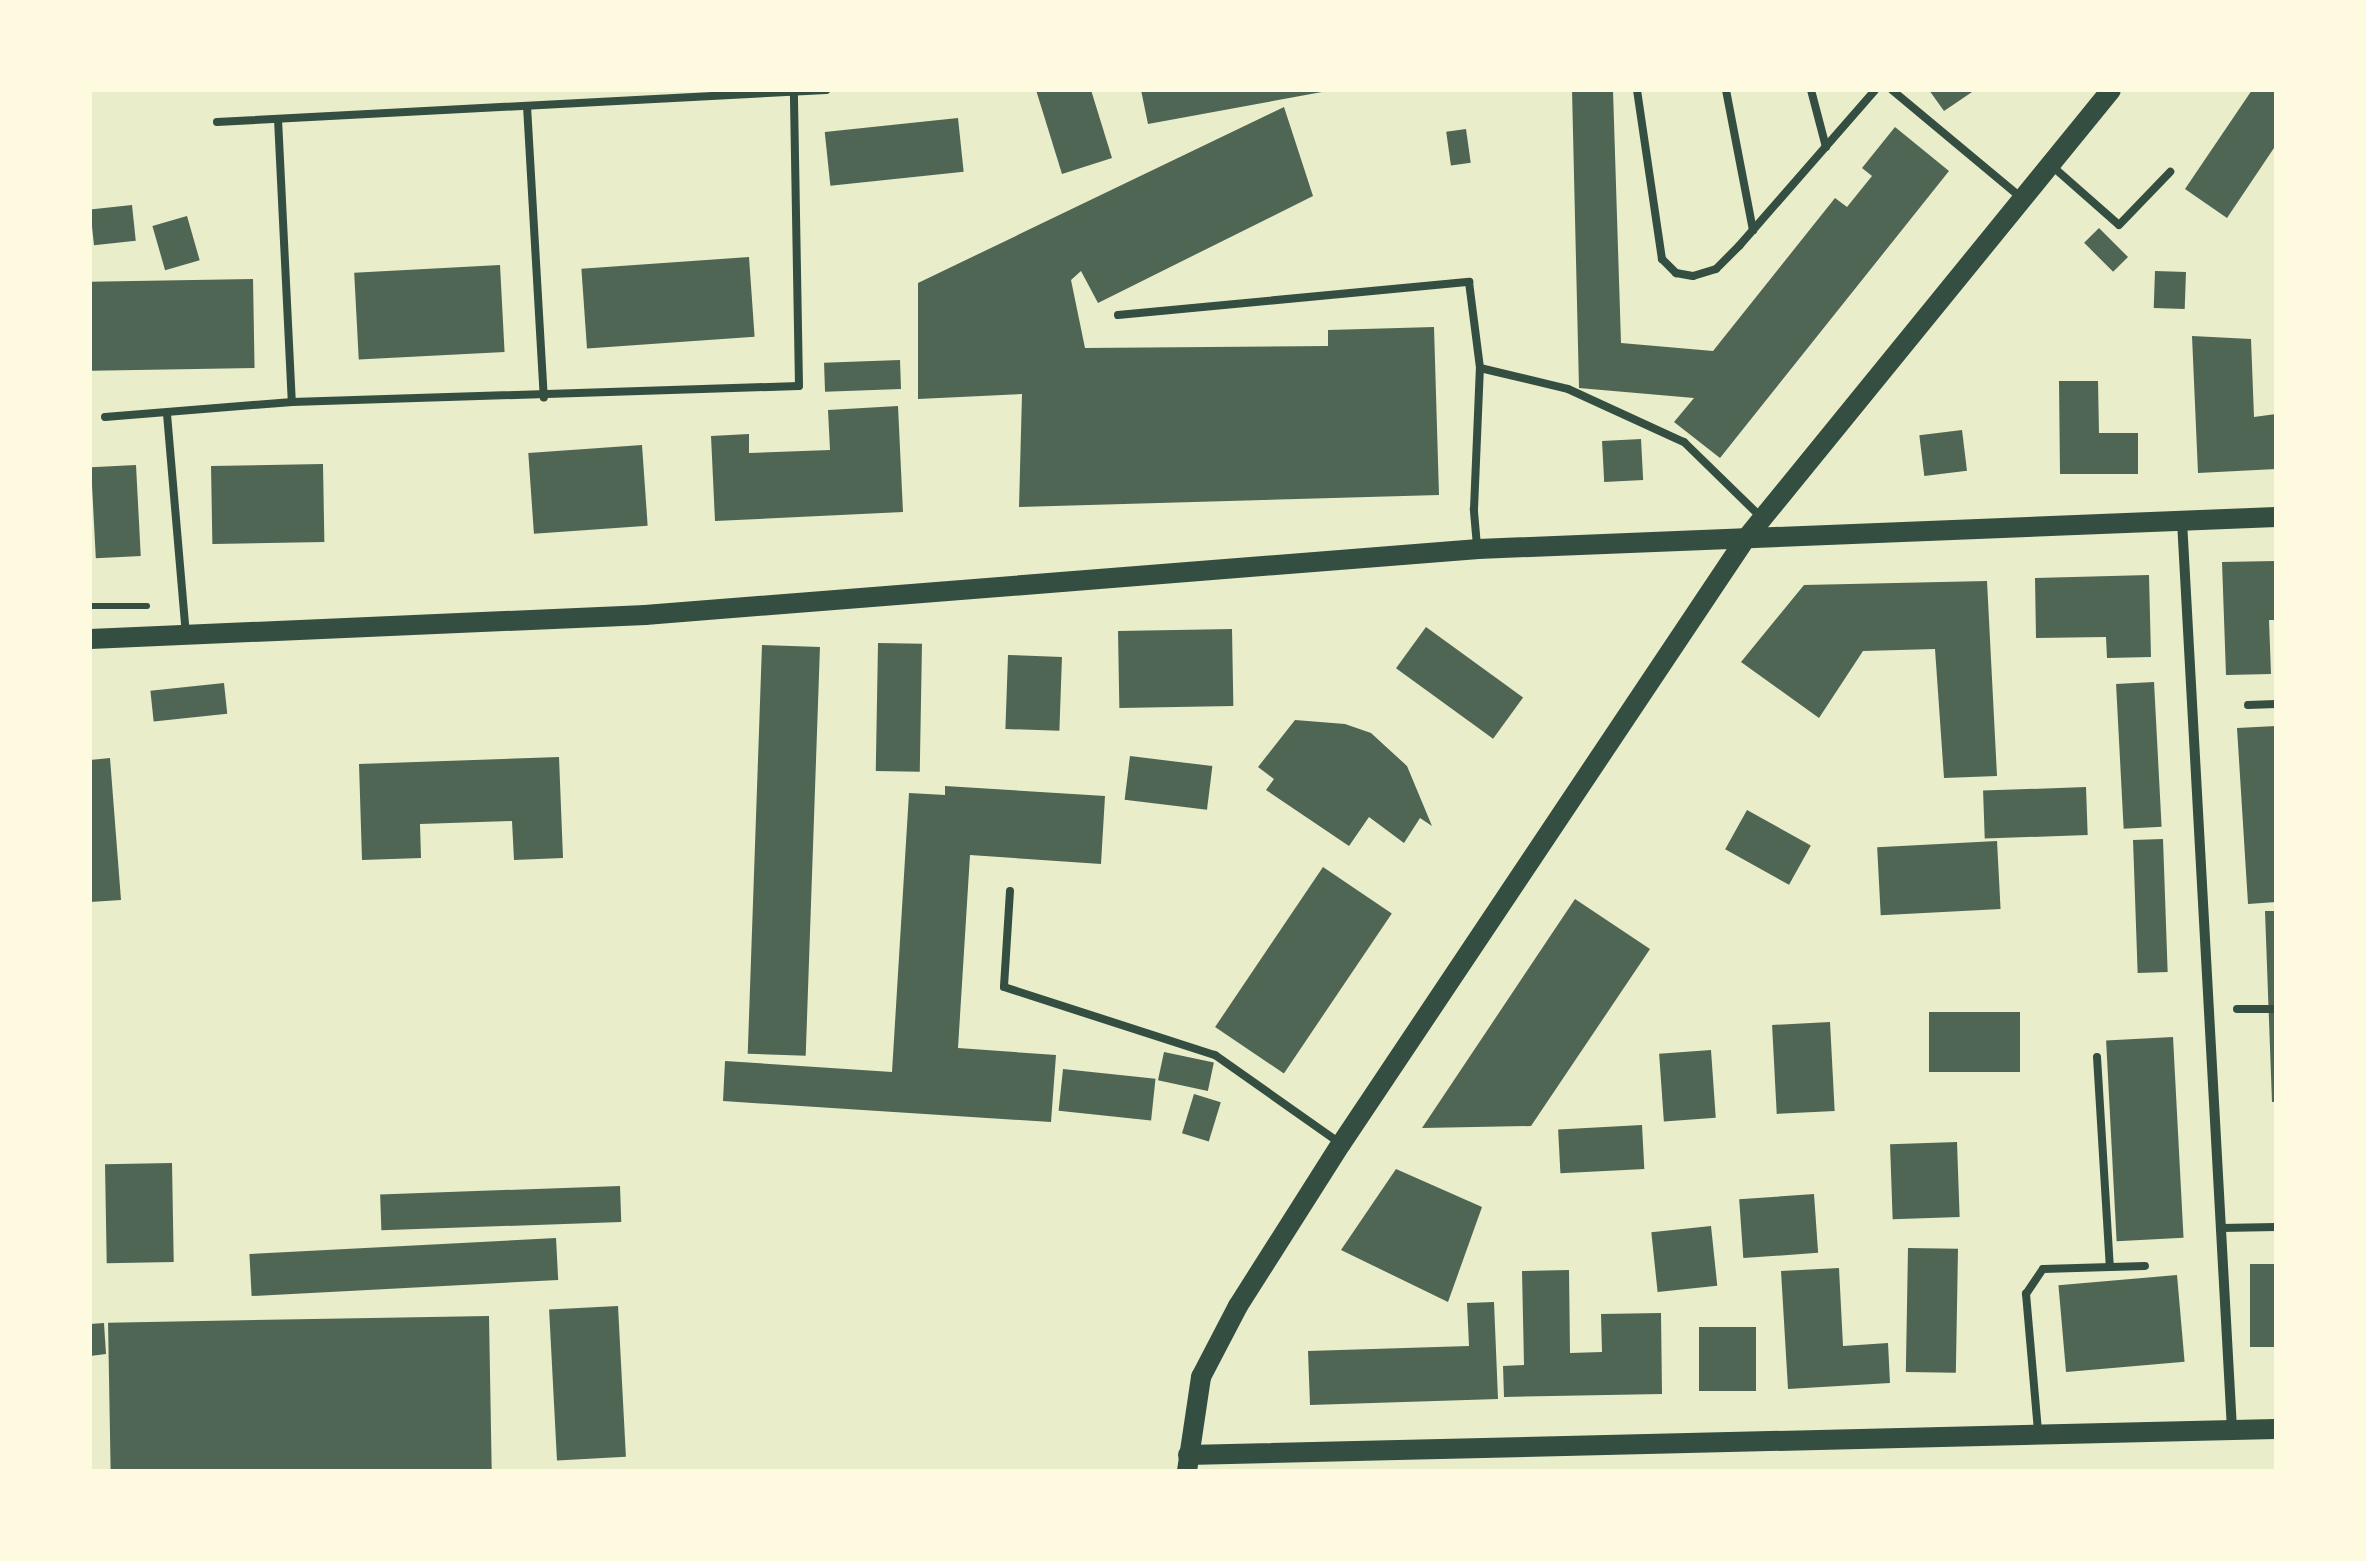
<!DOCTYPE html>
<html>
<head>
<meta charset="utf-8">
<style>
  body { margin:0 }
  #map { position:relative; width:2366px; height:1561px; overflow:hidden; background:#e9edc9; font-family:Commissioner,sans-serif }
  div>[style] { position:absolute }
  .building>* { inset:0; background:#4f6655; transform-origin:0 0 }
  .path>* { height:6px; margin:-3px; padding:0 3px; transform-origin:3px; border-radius:3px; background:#344e41 }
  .service>* { height:8px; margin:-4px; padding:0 4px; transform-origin:4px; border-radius:4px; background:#344e41 }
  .minor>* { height:10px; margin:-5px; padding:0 5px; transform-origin:5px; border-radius:5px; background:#344e41 }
  .secondary>* { height:20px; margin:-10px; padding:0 10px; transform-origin:10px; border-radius:10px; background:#344e41 }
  span { translate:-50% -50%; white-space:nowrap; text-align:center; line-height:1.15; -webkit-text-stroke:8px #fefae0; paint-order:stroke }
  .frame { position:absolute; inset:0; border:92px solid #fefae0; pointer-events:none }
</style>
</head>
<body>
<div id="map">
  <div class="building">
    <div style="clip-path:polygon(1036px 90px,1091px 90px,1112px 158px,1062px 174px)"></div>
    <div style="clip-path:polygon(1141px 90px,1322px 90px,1322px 92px,1148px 124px)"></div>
    <div style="clip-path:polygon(1572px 90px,1613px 90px,1621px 343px,1713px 351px,1835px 198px,1847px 207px,1872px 176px,1862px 168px,1895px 127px,1949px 171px,1720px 458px,1674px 422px,1694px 398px,1579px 388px)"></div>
    <div style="clip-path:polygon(1929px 90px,1975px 90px,1944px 111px)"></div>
    <div style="clip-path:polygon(2252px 90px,2276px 90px,2276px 145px,2227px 218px,2185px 189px)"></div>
    <div style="clip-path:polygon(1284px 107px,1313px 196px,1098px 303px,1081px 271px,1071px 280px,1085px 348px,1328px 346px,1328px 330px,1434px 327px,1439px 495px,1019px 507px,1022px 394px,918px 399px,918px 283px)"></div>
    <div style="left:958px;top:118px;width:54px;height:134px;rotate:84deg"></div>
    <div style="left:1466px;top:129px;width:34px;height:20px;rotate:82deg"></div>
    <div style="left:132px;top:205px;width:36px;height:42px;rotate:84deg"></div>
    <div style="left:187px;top:216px;width:46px;height:36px;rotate:74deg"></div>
    <div style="left:2099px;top:228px;width:41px;height:21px;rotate:45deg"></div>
    <div style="left:749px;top:257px;width:80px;height:168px;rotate:86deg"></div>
    <div style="left:500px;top:265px;width:87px;height:146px;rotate:87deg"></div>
    <div style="left:2155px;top:271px;width:31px;height:37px;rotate:2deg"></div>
    <div style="left:253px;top:279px;width:89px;height:163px;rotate:89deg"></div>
    <div style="clip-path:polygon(2192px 336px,2251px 339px,2254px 417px,2276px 414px,2276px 469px,2198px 473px)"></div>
    <div style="left:900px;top:360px;width:29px;height:76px;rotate:88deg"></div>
    <div style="clip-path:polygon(2059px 381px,2098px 381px,2099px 433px,2138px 433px,2138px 474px,2060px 474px)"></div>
    <div style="clip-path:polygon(898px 406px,903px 512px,715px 521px,711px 436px,749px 434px,749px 453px,830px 450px,828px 410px)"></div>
    <div style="left:1962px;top:430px;width:41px;height:43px;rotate:83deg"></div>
    <div style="left:1641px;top:439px;width:41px;height:39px;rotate:87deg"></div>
    <div style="left:642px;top:445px;width:81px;height:114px;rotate:86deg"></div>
    <div style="left:323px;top:464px;width:78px;height:112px;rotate:89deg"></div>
    <div style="left:136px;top:465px;width:91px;height:45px;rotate:87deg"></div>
    <div style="clip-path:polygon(2276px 561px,2276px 620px,2269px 620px,2271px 674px,2226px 675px,2222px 562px)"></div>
    <div style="clip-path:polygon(2149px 575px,2151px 657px,2107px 658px,2106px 637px,2036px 638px,2035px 578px)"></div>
    <div style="clip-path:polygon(1987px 581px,1997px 776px,1944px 778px,1935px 649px,1863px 651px,1819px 718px,1741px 662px,1804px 585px)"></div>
    <div style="left:1426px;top:627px;width:120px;height:51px;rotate:36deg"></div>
    <div style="left:1232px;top:629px;width:77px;height:114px;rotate:89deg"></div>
    <div style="left:878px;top:643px;width:44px;height:128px;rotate:1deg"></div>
    <div style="left:762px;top:645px;width:58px;height:409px;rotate:2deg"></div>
    <div style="left:1008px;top:655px;width:54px;height:74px;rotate:2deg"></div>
    <div style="left:2154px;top:682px;width:145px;height:38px;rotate:87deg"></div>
    <div style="left:224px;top:683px;width:31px;height:74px;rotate:84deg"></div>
    <div style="clip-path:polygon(1295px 720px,1345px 724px,1371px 733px,1407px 766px,1432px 826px,1420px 818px,1404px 843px,1369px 817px,1349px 846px,1266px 790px,1274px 779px,1258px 767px)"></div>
    <div style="clip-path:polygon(2276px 726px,2276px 902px,2248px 904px,2237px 728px)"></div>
    <div style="left:1130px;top:756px;width:83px;height:44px;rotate:7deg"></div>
    <div style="clip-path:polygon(559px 757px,563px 858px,514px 860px,512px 821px,420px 824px,421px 858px,362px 860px,359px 764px)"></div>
    <div style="clip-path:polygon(110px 758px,121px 900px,90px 902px,90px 760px)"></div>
    <div style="clip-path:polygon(945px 786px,1105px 796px,1101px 864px,970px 855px,958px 1048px,1056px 1055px,1051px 1122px,723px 1101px,725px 1061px,892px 1072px,909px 793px,945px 795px)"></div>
    <div style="left:2086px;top:787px;width:48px;height:103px;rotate:88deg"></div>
    <div style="left:1747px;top:810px;width:73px;height:45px;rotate:29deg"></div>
    <div style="left:2163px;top:839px;width:133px;height:30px;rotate:88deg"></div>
    <div style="left:1997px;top:841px;width:68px;height:120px;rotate:87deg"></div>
    <div style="left:1323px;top:867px;width:83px;height:193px;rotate:34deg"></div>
    <div style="clip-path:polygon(1575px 899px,1650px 949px,1531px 1126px,1422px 1128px)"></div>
    <div style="clip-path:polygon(2265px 911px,2276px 911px,2276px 1102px,2272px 1102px)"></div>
    <div style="left:1929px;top:1012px;width:91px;height:60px"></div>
    <div style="left:1830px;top:1022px;width:89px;height:58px;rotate:87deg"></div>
    <div style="left:2173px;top:1037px;width:201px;height:67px;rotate:87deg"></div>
    <div style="left:1711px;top:1050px;width:68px;height:52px;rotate:86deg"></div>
    <div style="left:1164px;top:1052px;width:51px;height:29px;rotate:12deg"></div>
    <div style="left:1063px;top:1069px;width:93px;height:42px;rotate:6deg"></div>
    <div style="left:1194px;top:1094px;width:28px;height:41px;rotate:17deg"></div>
    <div style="left:1642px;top:1125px;width:44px;height:84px;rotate:87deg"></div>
    <div style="left:1957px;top:1142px;width:75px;height:67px;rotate:88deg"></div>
    <div style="left:172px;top:1163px;width:99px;height:67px;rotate:89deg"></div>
    <div style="clip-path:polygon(1396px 1169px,1482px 1207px,1448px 1302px,1341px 1250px)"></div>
    <div style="left:620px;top:1186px;width:36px;height:240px;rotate:88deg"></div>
    <div style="left:1814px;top:1194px;width:59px;height:75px;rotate:86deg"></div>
    <div style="left:1711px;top:1226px;width:60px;height:60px;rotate:84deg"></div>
    <div style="left:556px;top:1238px;width:42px;height:307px;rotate:87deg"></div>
    <div style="left:1908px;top:1248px;width:50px;height:124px;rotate:1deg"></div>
    <div style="left:2276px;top:1264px;width:83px;height:26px;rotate:90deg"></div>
    <div style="clip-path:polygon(1839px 1268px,1843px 1346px,1888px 1343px,1890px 1383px,1788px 1389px,1781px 1271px)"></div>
    <div style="clip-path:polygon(1569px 1270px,1570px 1353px,1602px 1352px,1601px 1314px,1661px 1313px,1662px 1394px,1504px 1397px,1503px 1366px,1524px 1365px,1522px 1271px)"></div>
    <div style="left:2177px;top:1275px;width:87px;height:119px;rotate:85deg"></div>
    <div style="clip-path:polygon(1494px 1302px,1498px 1399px,1310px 1405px,1308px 1351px,1469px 1346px,1467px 1303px)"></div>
    <div style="left:618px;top:1306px;width:151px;height:69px;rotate:87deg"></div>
    <div style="left:489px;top:1316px;width:155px;height:381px;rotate:89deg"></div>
    <div style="clip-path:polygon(104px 1323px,106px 1354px,90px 1356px,90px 1324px)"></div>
    <div style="left:1699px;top:1327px;width:57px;height:64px"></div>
  </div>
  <div class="path">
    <div style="left:90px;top:606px;width:57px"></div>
  </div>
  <div class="service">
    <div style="left:1637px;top:90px;width:171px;rotate:81.6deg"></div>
    <div style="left:1662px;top:259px;width:20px;rotate:45deg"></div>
    <div style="left:1676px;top:273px;width:17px;rotate:10deg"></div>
    <div style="left:1693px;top:276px;width:24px;rotate:-17deg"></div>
    <div style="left:1716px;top:269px;width:33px;rotate:-45deg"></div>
    <div style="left:1739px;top:246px;width:207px;rotate:-48.9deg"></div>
    <div style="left:1726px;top:90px;width:143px;rotate:79.1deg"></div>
    <div style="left:1811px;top:90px;width:59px;rotate:75.3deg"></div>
    <div style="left:1892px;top:90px;width:170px;rotate:39.8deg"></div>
    <div style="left:527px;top:106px;width:292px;rotate:86.7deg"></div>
    <div style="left:278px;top:119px;width:283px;rotate:87.2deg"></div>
    <div style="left:217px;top:122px;width:610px;rotate:-3.01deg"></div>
    <div style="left:2052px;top:166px;width:89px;rotate:41.4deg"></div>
    <div style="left:2119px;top:225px;width:74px;rotate:-46.1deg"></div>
    <div style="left:1118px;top:315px;width:353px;rotate:-5.4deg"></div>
    <div style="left:1469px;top:282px;width:87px;rotate:82.7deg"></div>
    <div style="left:167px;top:414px;width:221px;rotate:85.1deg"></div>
    <div style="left:105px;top:417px;width:188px;rotate:-4.6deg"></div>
    <div style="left:292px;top:402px;width:507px;rotate:-1.81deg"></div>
    <div style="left:799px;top:386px;width:294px;rotate:-91deg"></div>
    <div style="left:1477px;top:546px;width:37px;rotate:-95deg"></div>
    <div style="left:1474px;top:509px;width:141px;rotate:-87.6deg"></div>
    <div style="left:1480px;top:368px;width:90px;rotate:13.4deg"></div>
    <div style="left:1568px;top:389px;width:128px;rotate:24.6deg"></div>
    <div style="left:1684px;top:442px;width:109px;rotate:44.3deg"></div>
    <div style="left:2248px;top:705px;width:28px;rotate:-2deg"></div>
    <div style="left:1010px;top:891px;width:96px;rotate:93.6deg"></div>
    <div style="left:1004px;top:987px;width:222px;rotate:17.9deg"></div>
    <div style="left:1215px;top:1055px;width:154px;rotate:35.2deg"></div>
    <div style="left:2237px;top:1009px;width:39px"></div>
    <div style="left:2097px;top:1057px;width:210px;rotate:86.5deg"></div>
    <div style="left:2221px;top:1228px;width:55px;rotate:-1deg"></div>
    <div style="left:2038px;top:1431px;width:138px;rotate:-95deg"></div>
    <div style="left:2026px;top:1294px;width:30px;rotate:-56deg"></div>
    <div style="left:2043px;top:1269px;width:102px;rotate:-1.7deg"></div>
  </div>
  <div class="minor">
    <div style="left:2182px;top:521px;width:910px;rotate:86.85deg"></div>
  </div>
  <div class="secondary">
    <div style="left:90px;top:639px;width:556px;rotate:-2.48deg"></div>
    <div style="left:645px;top:615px;width:836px;rotate:-4.53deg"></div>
    <div style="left:1478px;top:549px;width:799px;rotate:-2.3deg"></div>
    <div style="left:1188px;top:1455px;width:1088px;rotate:-1.37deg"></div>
    <div style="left:1187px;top:1471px;width:95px;rotate:-81.5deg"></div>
    <div style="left:1201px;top:1377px;width:80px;rotate:-62.5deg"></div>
    <div style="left:1238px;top:1306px;width:192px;rotate:-57.6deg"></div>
    <div style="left:1341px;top:1144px;width:725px;rotate:-56.24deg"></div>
    <div style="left:1744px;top:541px;width:581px;rotate:-50.86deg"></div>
  </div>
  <div class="frame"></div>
</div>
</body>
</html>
